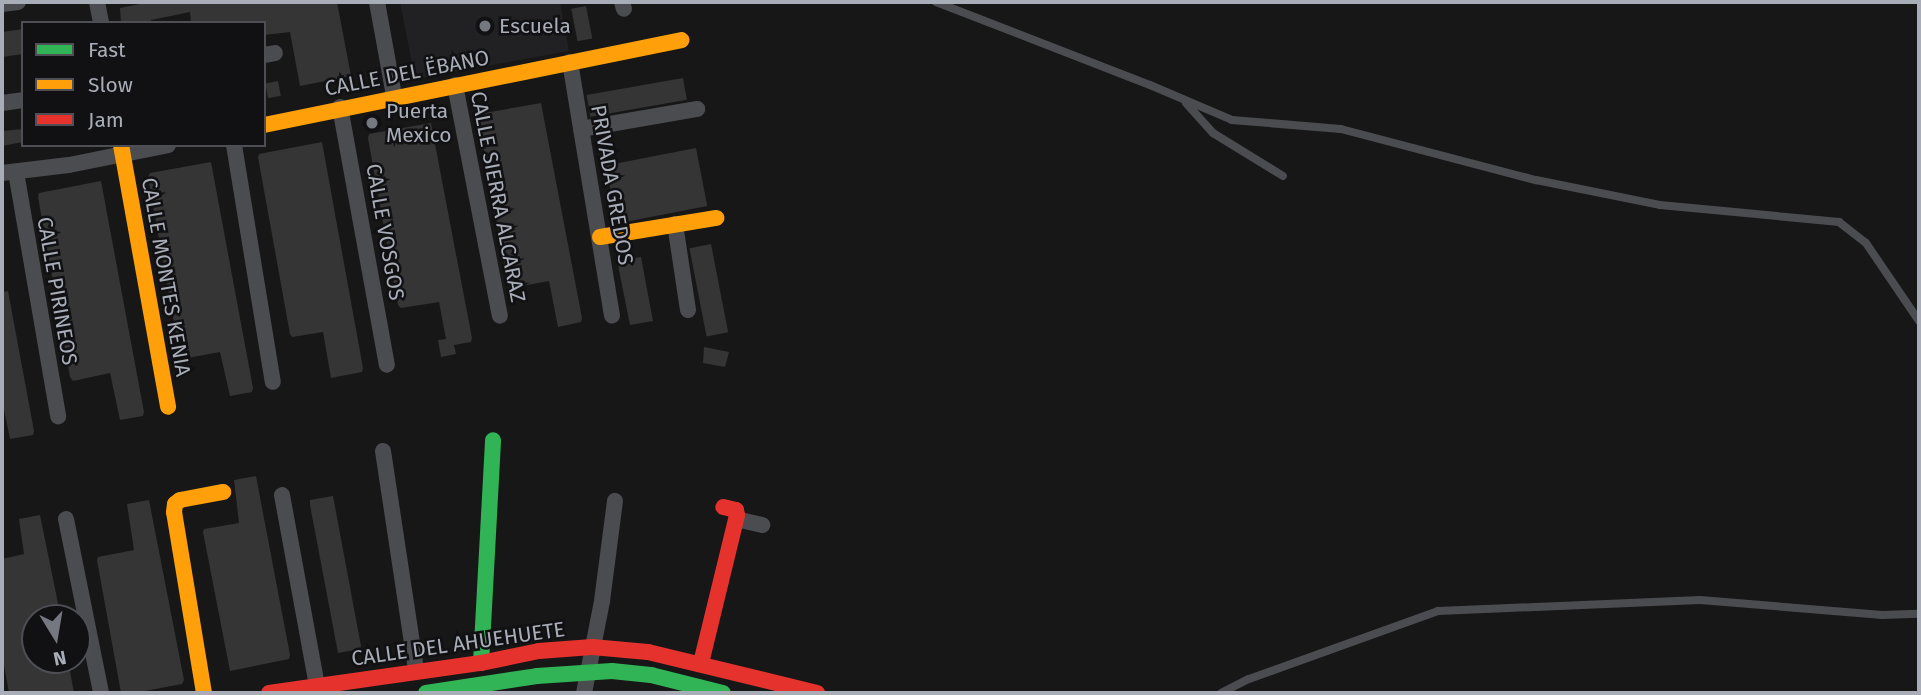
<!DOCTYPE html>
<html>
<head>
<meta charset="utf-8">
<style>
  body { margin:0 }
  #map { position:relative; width:1921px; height:695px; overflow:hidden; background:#171717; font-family:"Fira Sans",sans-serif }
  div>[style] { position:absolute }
  .built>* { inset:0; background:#212123 }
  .building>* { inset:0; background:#353536; transform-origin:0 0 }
  .lane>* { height:8px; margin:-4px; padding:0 4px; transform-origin:4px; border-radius:4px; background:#4b4c50 }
  .street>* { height:16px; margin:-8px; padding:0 8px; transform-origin:8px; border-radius:8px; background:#4b4c50 }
  .fast>* { height:16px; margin:-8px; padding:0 8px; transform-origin:8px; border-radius:8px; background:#30b455 }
  .slow>* { height:16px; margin:-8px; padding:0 8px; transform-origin:8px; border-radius:8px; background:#ff9f0a }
  .jam>* { height:16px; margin:-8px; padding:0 8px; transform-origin:8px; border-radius:8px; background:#e5322d }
  .dots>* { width:19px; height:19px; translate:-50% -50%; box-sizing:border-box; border:4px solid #111113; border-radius:50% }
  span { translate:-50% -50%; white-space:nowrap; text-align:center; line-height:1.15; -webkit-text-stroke:5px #111113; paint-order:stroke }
  .poi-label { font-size:21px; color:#a8adb8 }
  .left { translate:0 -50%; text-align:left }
  .street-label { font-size:21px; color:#a8adb8 }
  .frame { position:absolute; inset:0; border:4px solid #a8adb8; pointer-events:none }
  .legend { position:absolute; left:21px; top:21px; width:245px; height:126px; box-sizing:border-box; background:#111113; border:2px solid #4d4f55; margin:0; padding:9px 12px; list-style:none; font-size:21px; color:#a8adb8 }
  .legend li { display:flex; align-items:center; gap:14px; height:35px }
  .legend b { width:35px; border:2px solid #4d4f55 }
  .north { position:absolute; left:21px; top:604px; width:70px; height:70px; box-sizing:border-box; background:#111113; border:2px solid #4d4f55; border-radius:50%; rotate:169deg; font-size:19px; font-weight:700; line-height:28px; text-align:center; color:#a8adb8 }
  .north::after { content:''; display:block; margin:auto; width:24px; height:32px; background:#757880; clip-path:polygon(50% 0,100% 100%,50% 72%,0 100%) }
</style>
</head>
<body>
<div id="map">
  <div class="built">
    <div style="clip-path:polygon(400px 2px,560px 2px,569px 51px,415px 79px)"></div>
  </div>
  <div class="building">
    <div style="clip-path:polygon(150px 2px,337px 2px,351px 76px,300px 86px,290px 32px,264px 35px,264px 23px,191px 23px,190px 12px,151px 20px,151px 23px,121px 23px,120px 8px)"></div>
    <div style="left:586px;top:6px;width:33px;height:15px;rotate:79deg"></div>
    <div style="clip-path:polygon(23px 29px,23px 54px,2px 57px,2px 32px)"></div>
    <div style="left:683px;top:78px;width:22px;height:98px;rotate:80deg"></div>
    <div style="left:278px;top:81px;width:15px;height:13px;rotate:79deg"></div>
    <div style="clip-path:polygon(541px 103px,582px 318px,581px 322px,558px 327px,549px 281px,511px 288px,508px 285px,478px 118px,479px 114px)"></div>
    <div style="clip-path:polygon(431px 123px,472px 338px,471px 342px,454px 345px,456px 354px,441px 357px,438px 340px,446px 339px,439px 302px,401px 308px,398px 305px,368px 138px,369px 134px)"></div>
    <div style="clip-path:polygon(23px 129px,23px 142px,2px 146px,2px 131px)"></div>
    <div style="clip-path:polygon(322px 142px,363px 368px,362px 372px,331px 378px,323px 332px,292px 337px,290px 334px,258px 157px,259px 154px)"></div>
    <div style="left:696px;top:148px;width:59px;height:92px;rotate:79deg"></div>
    <div style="clip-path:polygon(211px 162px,253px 388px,252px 392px,230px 396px,220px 352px,182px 359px,180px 356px,148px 177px,150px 173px)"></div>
    <div style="clip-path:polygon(101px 181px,144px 412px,143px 416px,120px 420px,110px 373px,73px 381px,70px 377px,38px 197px,39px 193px)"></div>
    <div style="left:711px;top:244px;width:90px;height:22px;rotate:79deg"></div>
    <div style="clip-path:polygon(641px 257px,653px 321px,630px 325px,618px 265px,618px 261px)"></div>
    <div style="clip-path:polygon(8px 291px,34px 431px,33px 435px,10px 439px,2px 400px,2px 292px)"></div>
    <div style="clip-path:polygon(704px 347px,729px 352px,725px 367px,703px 363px)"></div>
    <div style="clip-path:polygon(256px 476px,290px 655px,289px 659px,230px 671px,203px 532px,204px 529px,239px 523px,234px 480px)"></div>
    <div style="clip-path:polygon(333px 496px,361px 646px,360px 649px,338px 653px,310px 505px,310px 500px)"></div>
    <div style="clip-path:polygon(149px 500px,184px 680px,182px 684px,145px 691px,145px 693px,121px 693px,97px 560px,98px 557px,134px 550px,127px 504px)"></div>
    <div style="clip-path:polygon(40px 515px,61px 618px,35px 618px,35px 660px,68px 660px,74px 693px,9px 693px,2px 654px,2px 559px,24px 554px,19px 519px)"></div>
  </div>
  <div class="lane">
    <div style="left:936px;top:2px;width:230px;rotate:21.2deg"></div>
    <div style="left:1150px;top:85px;width:89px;rotate:23.1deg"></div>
    <div style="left:1232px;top:120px;width:109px;rotate:4.7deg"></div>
    <div style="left:1341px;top:129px;width:202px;rotate:14.7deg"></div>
    <div style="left:1536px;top:180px;width:126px;rotate:11.4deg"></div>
    <div style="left:1660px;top:205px;width:180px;rotate:5.4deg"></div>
    <div style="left:1839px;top:222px;width:34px;rotate:38deg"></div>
    <div style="left:1866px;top:243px;width:94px;rotate:55.8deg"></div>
    <div style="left:1186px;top:103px;width:40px;rotate:48deg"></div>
    <div style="left:1213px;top:133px;width:82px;rotate:31.6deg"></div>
    <div style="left:1221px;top:693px;width:31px;rotate:-27deg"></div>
    <div style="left:1249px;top:679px;width:201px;rotate:-19.8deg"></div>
    <div style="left:1438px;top:611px;width:262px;rotate:-2.4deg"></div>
    <div style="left:1700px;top:600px;width:183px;rotate:4.7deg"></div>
    <div style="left:1882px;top:615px;width:37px;rotate:-2deg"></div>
  </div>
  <div class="street">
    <div style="left:97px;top:2px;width:21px;rotate:79deg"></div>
    <div style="left:377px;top:2px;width:96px;rotate:79.7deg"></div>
    <div style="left:622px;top:2px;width:7px;rotate:74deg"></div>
    <div style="left:2px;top:4px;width:16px;rotate:-7deg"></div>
    <div style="left:264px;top:55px;width:11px;rotate:-10deg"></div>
    <div style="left:570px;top:62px;width:257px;rotate:80.6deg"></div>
    <div style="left:455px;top:85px;width:235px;rotate:79deg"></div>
    <div style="left:2px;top:103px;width:21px;rotate:-8deg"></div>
    <div style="left:340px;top:107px;width:262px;rotate:79.7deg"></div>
    <div style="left:581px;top:129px;width:118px;rotate:-9.8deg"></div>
    <div style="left:234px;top:145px;width:240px;rotate:80.7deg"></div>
    <div style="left:16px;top:172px;width:248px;rotate:80.2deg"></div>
    <div style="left:2px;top:173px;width:67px;rotate:-6.8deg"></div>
    <div style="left:69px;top:165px;width:101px;rotate:-11.4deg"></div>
    <div style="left:675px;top:224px;width:87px;rotate:81.4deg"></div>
    <div style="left:383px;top:451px;width:221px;rotate:81.4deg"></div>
    <div style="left:282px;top:495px;width:193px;rotate:79.6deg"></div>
    <div style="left:66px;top:519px;width:177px;rotate:78.6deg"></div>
    <div style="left:736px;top:519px;width:27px;rotate:13deg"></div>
    <div style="left:584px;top:693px;width:94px;rotate:-78.9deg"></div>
    <div style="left:602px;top:601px;width:101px;rotate:-82.6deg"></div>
  </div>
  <div class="fast">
    <div style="left:481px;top:663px;width:223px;rotate:-86.9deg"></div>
    <div style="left:426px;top:693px;width:112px;rotate:-8.7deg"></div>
    <div style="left:537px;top:676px;width:75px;rotate:-3.8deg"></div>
    <div style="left:612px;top:671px;width:39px;rotate:6deg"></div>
    <div style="left:651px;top:675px;width:74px;rotate:14deg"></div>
  </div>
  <div class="slow">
    <div style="left:264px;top:125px;width:426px;rotate:-11.5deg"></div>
    <div style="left:121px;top:145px;width:266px;rotate:79.8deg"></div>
    <div style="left:600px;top:237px;width:118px;rotate:-9.3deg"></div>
    <div style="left:204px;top:693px;width:183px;rotate:-99.4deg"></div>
    <div style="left:174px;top:512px;width:8px;rotate:-83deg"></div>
    <div style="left:175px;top:504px;width:6px;rotate:-39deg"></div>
    <div style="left:180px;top:500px;width:44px;rotate:-10.5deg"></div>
  </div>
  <div class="jam">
    <div style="left:701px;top:663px;width:152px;rotate:-76.3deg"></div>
    <div style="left:737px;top:515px;width:5px;rotate:-101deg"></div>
    <div style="left:736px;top:510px;width:13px;rotate:-167deg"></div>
    <div style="left:269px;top:693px;width:214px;rotate:-8.1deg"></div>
    <div style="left:481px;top:663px;width:59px;rotate:-11.7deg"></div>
    <div style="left:539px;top:651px;width:53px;rotate:-4.3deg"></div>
    <div style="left:592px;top:647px;width:56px;rotate:5.1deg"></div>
    <div style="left:648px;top:652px;width:174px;rotate:13.6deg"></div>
  </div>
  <div class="dots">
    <div style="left:485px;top:26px;background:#757880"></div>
    <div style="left:372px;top:123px;background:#757880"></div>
  </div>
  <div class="poi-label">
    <span class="left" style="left:499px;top:26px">Escuela</span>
    <span class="left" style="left:386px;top:123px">Puerta<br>Mexico</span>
  </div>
  <div class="street-label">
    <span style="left:407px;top:73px;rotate:-11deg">CALLE DEL ËBANO</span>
    <span style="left:612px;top:185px;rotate:80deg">PRIVADA GREDOS</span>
    <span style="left:498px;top:197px;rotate:79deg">CALLE SIERRA ALCARAZ</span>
    <span style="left:385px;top:232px;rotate:80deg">CALLE VOSGOS</span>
    <span style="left:166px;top:277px;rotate:80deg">CALLE MONTES KENIA</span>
    <span style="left:57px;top:291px;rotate:80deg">CALLE PIRINEOS</span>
    <span style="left:458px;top:644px;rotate:-8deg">CALLE DEL AHUEHUETE</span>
  </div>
  <div class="frame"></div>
  <ul class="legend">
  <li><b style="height:9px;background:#30b455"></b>Fast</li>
  <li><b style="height:9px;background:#ff9f0a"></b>Slow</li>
  <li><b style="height:9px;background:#e5322d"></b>Jam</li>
  </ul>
  <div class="north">N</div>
</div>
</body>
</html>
